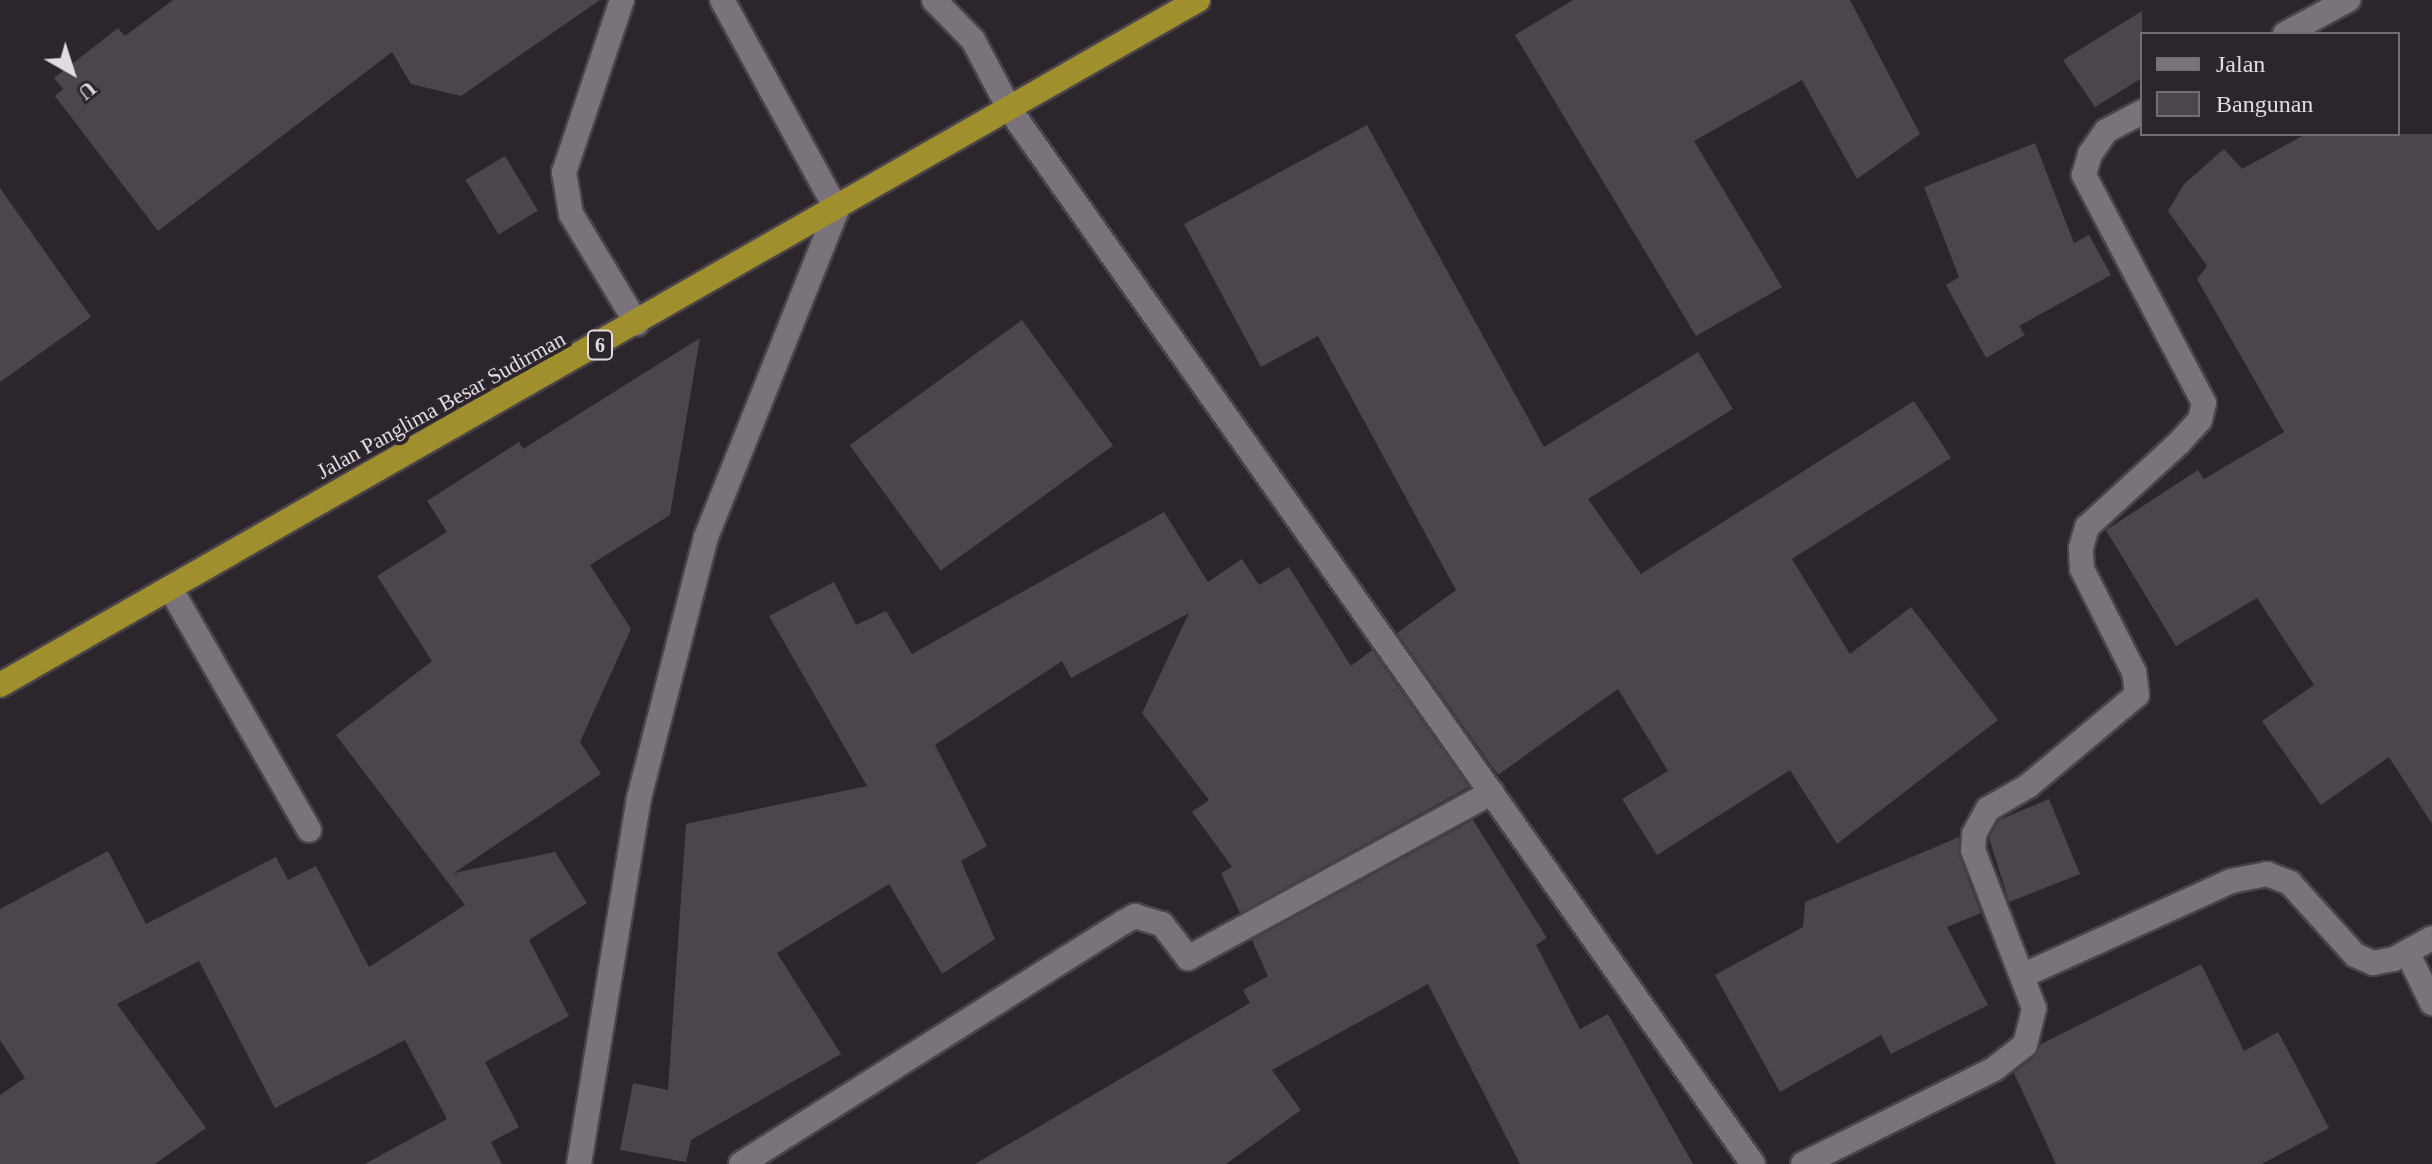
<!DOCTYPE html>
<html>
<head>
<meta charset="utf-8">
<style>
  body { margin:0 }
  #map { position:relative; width:2432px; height:1164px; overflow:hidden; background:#2c252c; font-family:Georgia,serif }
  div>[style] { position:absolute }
  .building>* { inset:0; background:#4d454d; transform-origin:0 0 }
  .roads { filter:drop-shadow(2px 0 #494449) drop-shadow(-2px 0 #494449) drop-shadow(0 2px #494449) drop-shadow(0 -2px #494449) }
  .lane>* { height:24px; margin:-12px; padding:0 12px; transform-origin:12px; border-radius:12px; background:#7b737b }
  .street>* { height:24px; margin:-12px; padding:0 12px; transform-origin:12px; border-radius:12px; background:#7b737b }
  .highway>* { height:24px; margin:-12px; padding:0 12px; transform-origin:12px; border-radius:12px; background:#a08f2d }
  span { translate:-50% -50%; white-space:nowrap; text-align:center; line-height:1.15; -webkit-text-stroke:8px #2c252c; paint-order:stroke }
  .shield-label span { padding:2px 6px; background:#2c252c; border:2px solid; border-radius:6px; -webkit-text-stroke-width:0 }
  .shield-label { font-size:20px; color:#e1dce1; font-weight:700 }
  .street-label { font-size:22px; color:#e1dce1 }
  .legend { position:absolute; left:2140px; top:32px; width:260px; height:104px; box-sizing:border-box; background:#2c252c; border:2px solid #746e74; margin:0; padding:10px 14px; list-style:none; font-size:24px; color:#e1dce1 }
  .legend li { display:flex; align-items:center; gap:16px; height:40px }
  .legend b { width:40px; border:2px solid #746e74 }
  .north { position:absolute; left:32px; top:32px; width:80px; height:80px; -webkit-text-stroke:6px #2c252c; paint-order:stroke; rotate:141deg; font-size:22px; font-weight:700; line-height:32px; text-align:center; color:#e1dce1 }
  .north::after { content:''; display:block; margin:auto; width:28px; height:36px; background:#e1dce1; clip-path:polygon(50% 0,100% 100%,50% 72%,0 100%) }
</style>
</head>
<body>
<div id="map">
  <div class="building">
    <div style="clip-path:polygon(173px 0,600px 0,461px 96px,411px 84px,392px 52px,158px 231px,55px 96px,63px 89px,54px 78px,118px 28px,125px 36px)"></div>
    <div style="clip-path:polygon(1573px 0,1850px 0,1920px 134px,1857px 179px,1802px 80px,1694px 141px,1782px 287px,1696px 336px,1515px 35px)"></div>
    <div style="clip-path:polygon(2142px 11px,2142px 78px,2095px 107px,2063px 60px)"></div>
    <div style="clip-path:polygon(1367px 125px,1544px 447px,1698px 352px,1733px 409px,1588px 499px,1641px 574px,1914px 401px,1951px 458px,1792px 559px,1850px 654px,1911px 607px,1998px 720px,1837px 844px,1790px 770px,1657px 855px,1622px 799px,1668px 771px,1618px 689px,1498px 775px,1397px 633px,1456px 590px,1318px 336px,1261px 367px,1184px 224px)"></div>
    <div style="clip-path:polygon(2306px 134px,2432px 134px,2432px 824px,2389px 757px,2321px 805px,2262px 721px,2314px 685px,2257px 598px,2176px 646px,2106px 530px,2198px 470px,2204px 479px,2284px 432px,2197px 279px,2207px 266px,2168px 211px,2184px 184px,2224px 149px,2242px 169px)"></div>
    <div style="clip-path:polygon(2035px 143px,2074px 243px,2089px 235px,2111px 275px,2019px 326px,2025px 335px,1986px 358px,1946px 285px,1959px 277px,1924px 187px)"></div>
    <div style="left:505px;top:156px;width:64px;height:46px;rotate:59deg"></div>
    <div style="clip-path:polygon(0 188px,91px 317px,0 382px)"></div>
    <div style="left:1022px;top:320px;width:155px;height:213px;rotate:54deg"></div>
    <div style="clip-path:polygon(700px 338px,670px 515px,590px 565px,631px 629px,580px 742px,601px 774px,454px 873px,555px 852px,587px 903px,529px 940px,569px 1016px,485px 1062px,519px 1127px,491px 1142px,502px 1164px,365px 1164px,447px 1119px,405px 1040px,275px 1108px,199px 961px,117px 1004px,206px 1128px,155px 1164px,0 1164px,0 1095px,25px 1078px,0 1040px,0 909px,108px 851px,146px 924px,276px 857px,288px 880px,316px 866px,369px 967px,465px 905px,336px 735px,432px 661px,377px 576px,447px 532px,427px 501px,519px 442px,523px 449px)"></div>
    <div style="clip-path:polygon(1164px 512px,1208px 582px,1242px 559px,1259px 585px,1289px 567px,1351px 666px,1372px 650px,1469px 787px,1240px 913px,1221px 873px,1232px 867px,1192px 812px,1209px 800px,1142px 713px,1189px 613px,1071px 678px,1062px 661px,935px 745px,987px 846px,961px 861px,995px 939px,942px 974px,889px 884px,777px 953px,841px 1054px,691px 1140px,686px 1162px,620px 1150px,633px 1083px,668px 1090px,686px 824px,867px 786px,769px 616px,834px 582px,856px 625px,886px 611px,912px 654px)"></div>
    <div style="clip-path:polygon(2049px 799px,2080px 874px,2009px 902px,1989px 838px,1999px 820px)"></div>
    <div style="clip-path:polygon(1473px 820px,1547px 938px,1536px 945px,1580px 1029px,1608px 1014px,1693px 1164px,1520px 1164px,1428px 984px,1272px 1070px,1301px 1110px,1226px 1164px,975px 1164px,1250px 1003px,1243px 990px,1268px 976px,1252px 940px)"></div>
    <div style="clip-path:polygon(1959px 837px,1959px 855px,1981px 913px,1947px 927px,1988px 1005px,1891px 1054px,1881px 1035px,1780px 1092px,1715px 975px,1803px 927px,1805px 902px)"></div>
    <div style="clip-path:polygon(2201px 964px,2244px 1051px,2278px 1032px,2329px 1128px,2262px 1164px,2056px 1164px,2014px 1073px,2034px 1057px,2041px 1044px)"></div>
  </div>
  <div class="roads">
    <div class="lane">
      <div style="left:622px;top:0;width:182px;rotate:108.6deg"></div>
      <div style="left:564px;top:172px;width:43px;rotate:80.5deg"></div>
      <div style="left:571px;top:214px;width:128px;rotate:59deg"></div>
      <div style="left:934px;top:0;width:56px;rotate:45.7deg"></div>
      <div style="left:973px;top:40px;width:79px;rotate:62.1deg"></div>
      <div style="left:170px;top:588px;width:279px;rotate:60.1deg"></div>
    </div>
    <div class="street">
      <div style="left:2285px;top:34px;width:72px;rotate:-28.4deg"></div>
      <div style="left:1010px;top:110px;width:1290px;rotate:54.82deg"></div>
      <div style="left:2407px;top:952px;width:57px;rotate:63.9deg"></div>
      <div style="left:2024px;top:975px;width:227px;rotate:-24.4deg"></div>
      <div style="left:2231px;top:881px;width:37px;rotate:-11deg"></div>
      <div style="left:2267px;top:874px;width:25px;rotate:21deg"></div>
      <div style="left:2290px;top:883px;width:97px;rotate:47.9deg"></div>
      <div style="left:2355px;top:955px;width:20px;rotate:24deg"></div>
      <div style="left:2373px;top:963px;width:21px;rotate:-11deg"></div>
      <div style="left:2394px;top:959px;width:43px;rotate:-28.9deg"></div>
      <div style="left:579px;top:1164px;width:371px;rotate:-80.7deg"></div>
      <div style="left:639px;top:798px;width:269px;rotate:-75.6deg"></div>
      <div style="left:706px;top:537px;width:352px;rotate:-68.2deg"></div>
      <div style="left:837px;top:210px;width:239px;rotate:-118.7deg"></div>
      <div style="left:741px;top:1164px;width:453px;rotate:-32.3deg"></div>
      <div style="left:1124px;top:922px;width:13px;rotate:-29deg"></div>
      <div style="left:1135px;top:916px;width:28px;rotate:17deg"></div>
      <div style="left:1162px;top:924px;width:43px;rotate:52.6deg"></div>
      <div style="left:1188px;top:958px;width:346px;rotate:-28.6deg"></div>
      <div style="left:1803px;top:1164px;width:213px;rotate:-26.4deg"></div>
      <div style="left:1994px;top:1069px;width:39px;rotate:-38deg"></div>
      <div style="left:2025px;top:1045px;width:38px;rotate:-76deg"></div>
      <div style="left:2034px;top:1008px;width:169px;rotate:-111.1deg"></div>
      <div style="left:1973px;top:850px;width:16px;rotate:-86deg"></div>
      <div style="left:1974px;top:834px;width:29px;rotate:-61deg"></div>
      <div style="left:1988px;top:809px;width:46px;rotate:-29.9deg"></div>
      <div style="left:2028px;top:786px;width:142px;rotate:-39.9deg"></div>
      <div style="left:2137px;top:695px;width:23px;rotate:-97deg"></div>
      <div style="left:2134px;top:672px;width:115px;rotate:-116.8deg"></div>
      <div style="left:2082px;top:569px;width:21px;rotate:-93deg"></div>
      <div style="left:2081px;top:548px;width:22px;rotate:-74deg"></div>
      <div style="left:2087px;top:527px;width:125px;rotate:-42.4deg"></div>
      <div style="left:2179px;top:443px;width:31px;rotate:-48deg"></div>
      <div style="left:2200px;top:420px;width:17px;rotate:-77deg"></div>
      <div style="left:2204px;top:403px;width:258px;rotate:-117.8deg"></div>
      <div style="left:2084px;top:175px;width:22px;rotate:-74deg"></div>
      <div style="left:2090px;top:154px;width:28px;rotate:-55deg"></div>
      <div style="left:2106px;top:131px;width:41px;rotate:-27.8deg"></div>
    </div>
    <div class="highway">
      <div style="left:0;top:685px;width:1380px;rotate:-29.76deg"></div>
    </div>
  </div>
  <div class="shield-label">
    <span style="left:600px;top:345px">6</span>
  </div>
  <div class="street-label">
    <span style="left:441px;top:405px;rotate:-29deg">Jalan Panglima Besar Sudirman</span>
  </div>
  <ul class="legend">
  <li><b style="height:10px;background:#7b737b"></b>Jalan</li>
  <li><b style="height:22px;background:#4d454d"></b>Bangunan</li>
  </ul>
  <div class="north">U</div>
</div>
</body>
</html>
